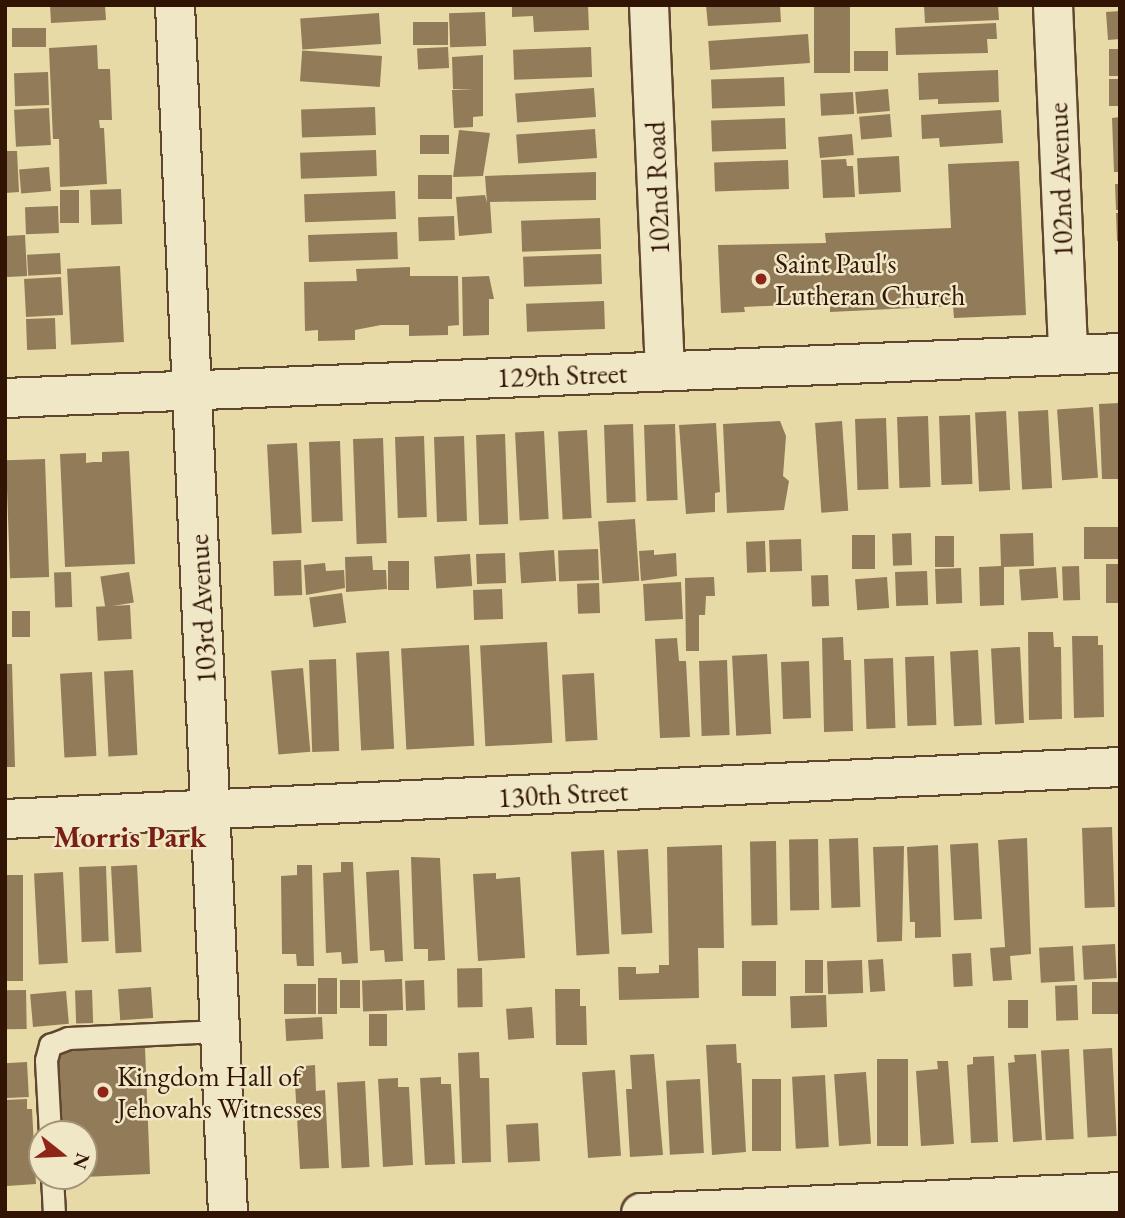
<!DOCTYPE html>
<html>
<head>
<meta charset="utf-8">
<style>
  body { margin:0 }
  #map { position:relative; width:1125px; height:1218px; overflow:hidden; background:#e8daa7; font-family:"EB Garamond",serif }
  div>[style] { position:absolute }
  .building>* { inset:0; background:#917b59; transform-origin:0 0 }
  .roads { filter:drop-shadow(2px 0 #60462e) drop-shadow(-2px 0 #60462e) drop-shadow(0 2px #60462e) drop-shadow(0 -2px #60462e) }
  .service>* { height:21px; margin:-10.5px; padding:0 10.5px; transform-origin:10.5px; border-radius:10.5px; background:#f0e7c6 }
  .minor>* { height:38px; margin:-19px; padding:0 19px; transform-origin:19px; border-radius:19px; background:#f0e7c6 }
  .dots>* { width:19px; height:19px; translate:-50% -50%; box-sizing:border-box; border:4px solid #f0e7c6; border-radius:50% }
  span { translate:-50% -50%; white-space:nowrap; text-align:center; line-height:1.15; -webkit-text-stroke:5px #f0e7c6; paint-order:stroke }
  .street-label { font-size:28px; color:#321405 }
  .poi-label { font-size:28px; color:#321405 }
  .left { translate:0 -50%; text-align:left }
  .neighbourhood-label { font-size:30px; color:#7a1f14; font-weight:700 }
  .frame { position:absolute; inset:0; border:7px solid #321405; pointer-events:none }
  .north { position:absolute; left:28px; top:1120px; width:70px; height:70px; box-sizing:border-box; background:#f0e7c6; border:2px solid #a49379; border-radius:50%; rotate:108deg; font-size:19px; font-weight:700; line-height:28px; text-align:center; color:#321405 }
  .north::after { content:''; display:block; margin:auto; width:24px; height:32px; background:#8f2418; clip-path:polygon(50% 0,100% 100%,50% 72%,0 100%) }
</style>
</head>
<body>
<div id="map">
  <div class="building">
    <div style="clip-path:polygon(50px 5px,105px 5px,106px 20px,51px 23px)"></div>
    <div style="clip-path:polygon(512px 5px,588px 5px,589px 30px,534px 32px,533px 16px,512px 17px)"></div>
    <div style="clip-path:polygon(706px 5px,780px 5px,781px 22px,708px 26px)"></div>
    <div style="clip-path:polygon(924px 5px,998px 5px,999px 20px,925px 23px)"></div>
    <div style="left:814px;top:7px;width:36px;height:66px"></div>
    <div style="clip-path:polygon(1120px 11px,1120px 39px,1108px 40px,1106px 12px)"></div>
    <div style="left:485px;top:12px;width:34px;height:36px;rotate:88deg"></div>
    <div style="left:379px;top:13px;width:31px;height:79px;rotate:86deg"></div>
    <div style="left:448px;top:22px;width:23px;height:35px;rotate:90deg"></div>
    <div style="clip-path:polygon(996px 23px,997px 39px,987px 39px,988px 53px,896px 55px,895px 28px)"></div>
    <div style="left:46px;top:28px;width:19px;height:34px;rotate:90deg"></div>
    <div style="left:808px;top:34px;width:29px;height:100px;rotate:86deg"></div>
    <div style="clip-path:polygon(97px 45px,98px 69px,110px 69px,112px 120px,99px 120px,100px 128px,104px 128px,107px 184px,60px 187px,59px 139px,53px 139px,49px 48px)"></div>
    <div style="left:448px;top:47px;width:21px;height:31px;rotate:87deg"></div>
    <div style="left:591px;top:47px;width:30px;height:78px;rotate:88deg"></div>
    <div style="left:1120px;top:49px;width:27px;height:11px;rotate:90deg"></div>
    <div style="left:854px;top:51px;width:34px;height:20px"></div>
    <div style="clip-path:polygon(483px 55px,483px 116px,473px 117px,473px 127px,454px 128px,452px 90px,474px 89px,453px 89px,452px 57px)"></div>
    <div style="left:382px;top:56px;width:31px;height:80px;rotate:94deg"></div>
    <div style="clip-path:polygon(998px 70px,999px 102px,938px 104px,938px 99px,919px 100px,918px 73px)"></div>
    <div style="left:48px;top:72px;width:33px;height:34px;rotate:88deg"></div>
    <div style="left:784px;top:77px;width:29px;height:73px;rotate:88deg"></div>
    <div style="left:1120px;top:79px;width:27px;height:11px;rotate:90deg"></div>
    <div style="left:594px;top:88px;width:29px;height:79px;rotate:86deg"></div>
    <div style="left:888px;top:89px;width:22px;height:33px;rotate:85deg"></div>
    <div style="left:853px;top:92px;width:22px;height:33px;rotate:87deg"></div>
    <div style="left:375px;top:107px;width:28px;height:74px;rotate:88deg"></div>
    <div style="left:49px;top:108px;width:37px;height:35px;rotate:87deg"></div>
    <div style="clip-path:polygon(1001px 110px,1003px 143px,940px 147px,939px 138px,922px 139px,921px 115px)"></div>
    <div style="left:890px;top:114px;width:23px;height:31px;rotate:85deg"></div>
    <div style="clip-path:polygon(1120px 117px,1120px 172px,1114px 172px,1112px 118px)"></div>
    <div style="left:785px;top:118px;width:31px;height:74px;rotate:88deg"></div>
    <div style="left:595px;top:129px;width:29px;height:79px;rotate:86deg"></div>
    <div style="clip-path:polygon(459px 130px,490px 133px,483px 176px,453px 177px)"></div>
    <div style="left:852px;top:134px;width:21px;height:34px;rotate:85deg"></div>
    <div style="left:420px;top:135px;width:29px;height:19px"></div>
    <div style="left:376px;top:150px;width:26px;height:76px;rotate:88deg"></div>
    <div style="clip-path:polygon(5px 151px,17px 151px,19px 192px,5px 193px)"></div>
    <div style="left:899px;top:156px;width:36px;height:42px;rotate:87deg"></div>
    <div style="clip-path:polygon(846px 159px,847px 166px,853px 166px,855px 197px,823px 198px,821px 160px)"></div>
    <div style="left:788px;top:160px;width:29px;height:74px;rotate:88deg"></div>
    <div style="clip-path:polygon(1019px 161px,1026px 315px,954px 318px,953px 306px,830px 312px,830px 303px,744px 307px,745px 312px,721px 313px,718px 245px,826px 243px,825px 233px,951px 228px,948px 164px)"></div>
    <div style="left:49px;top:167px;width:24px;height:30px;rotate:85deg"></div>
    <div style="clip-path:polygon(596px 172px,596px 200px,490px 202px,492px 233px,459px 236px,456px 197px,485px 195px,487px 203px,485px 176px)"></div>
    <div style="left:452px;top:175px;width:24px;height:34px;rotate:90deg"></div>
    <div style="clip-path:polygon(1115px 184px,1120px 184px,1120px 210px,1116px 210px)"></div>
    <div style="left:121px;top:189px;width:35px;height:31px;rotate:88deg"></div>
    <div style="left:60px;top:190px;width:19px;height:33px"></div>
    <div style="left:395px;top:191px;width:28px;height:91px;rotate:88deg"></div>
    <div style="left:58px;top:206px;width:27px;height:33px;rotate:88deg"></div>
    <div style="clip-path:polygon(1116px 213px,1120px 213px,1120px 241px,1117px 241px)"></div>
    <div style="left:454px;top:216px;width:24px;height:36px;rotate:88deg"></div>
    <div style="left:600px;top:218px;width:31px;height:79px;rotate:88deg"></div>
    <div style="left:397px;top:232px;width:27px;height:89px;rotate:88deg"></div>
    <div style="left:25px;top:235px;width:41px;height:20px;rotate:87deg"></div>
    <div style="left:60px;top:253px;width:21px;height:33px;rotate:87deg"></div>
    <div style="left:601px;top:254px;width:30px;height:78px;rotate:88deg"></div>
    <div style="left:120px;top:266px;width:76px;height:53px;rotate:87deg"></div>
    <div style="clip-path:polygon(410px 267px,410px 276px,458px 276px,459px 325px,448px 326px,448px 335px,409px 336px,409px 325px,381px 325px,355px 330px,355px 340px,318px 341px,318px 330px,305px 331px,304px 282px,357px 281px,356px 269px)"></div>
    <div style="clip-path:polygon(489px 276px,494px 299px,489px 299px,489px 335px,463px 336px,462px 277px)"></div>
    <div style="left:61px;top:277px;width:38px;height:37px;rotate:87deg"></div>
    <div style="left:604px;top:301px;width:28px;height:78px;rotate:88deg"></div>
    <div style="left:55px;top:318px;width:31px;height:29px;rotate:88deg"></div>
    <div style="clip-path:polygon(1120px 403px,1120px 479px,1102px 479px,1099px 404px)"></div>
    <div style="left:1093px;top:407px;width:71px;height:36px;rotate:86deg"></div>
    <div style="left:1048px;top:410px;width:78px;height:30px;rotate:87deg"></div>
    <div style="left:1006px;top:411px;width:79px;height:31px;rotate:87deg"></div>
    <div style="left:970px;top:415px;width:69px;height:31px;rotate:88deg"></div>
    <div style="left:928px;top:416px;width:71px;height:31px;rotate:88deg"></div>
    <div style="left:886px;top:418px;width:71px;height:31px;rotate:88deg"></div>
    <div style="clip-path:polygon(780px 421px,786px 436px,783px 476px,789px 481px,784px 510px,727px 513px,723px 424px)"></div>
    <div style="left:842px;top:421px;width:90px;height:27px;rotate:86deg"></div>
    <div style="clip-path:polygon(716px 423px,720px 492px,715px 493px,715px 512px,686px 514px,679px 425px)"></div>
    <div style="left:633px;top:424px;width:78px;height:29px;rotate:88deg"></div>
    <div style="left:675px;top:424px;width:76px;height:31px;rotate:88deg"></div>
    <div style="left:587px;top:430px;width:88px;height:29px;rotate:87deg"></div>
    <div style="left:544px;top:431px;width:88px;height:29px;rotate:87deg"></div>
    <div style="left:505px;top:434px;width:90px;height:29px;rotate:88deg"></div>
    <div style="left:424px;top:436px;width:81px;height:29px;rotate:88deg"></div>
    <div style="left:464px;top:436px;width:85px;height:30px;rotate:88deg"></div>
    <div style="left:383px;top:438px;width:105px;height:30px;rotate:88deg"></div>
    <div style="left:340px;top:441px;width:80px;height:31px;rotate:88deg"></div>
    <div style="left:297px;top:443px;width:90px;height:30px;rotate:87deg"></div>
    <div style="clip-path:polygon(129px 451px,135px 564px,65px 567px,60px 454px,86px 453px,86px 463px,93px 462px,102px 462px,102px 452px)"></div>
    <div style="left:45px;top:459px;width:118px;height:39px;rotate:88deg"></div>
    <div style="left:635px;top:519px;width:62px;height:37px;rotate:86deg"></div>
    <div style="left:1120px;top:527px;width:32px;height:36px;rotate:90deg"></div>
    <div style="left:911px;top:533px;width:32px;height:19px;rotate:88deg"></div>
    <div style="clip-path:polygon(1033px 533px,1034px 566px,1004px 567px,1004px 605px,980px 606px,979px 567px,1001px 566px,1000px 534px)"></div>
    <div style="left:852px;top:535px;width:23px;height:34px"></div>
    <div style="left:935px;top:536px;width:19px;height:31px"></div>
    <div style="left:801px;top:539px;width:32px;height:32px;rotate:88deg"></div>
    <div style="left:765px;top:541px;width:31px;height:19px;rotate:88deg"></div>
    <div style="left:598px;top:549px;width:31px;height:40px;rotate:88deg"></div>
    <div style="left:554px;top:550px;width:31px;height:35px;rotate:86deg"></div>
    <div style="clip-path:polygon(654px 550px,654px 555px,676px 553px,677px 576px,641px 581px,639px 551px)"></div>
    <div style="left:505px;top:553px;width:30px;height:29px;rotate:88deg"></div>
    <div style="left:470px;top:554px;width:32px;height:36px;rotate:86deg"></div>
    <div style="clip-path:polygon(372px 556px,373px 570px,386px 570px,387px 589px,346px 592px,345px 557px)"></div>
    <div style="left:301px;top:560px;width:35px;height:28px;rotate:88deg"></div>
    <div style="left:388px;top:561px;width:21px;height:29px"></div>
    <div style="clip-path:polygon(325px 563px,326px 571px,344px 570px,345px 588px,306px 595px,304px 565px)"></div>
    <div style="left:1120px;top:564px;width:39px;height:14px;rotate:90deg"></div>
    <div style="left:1079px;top:566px;width:34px;height:17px;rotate:88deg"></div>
    <div style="left:1056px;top:567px;width:31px;height:37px;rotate:86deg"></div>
    <div style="left:961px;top:568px;width:35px;height:26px;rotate:88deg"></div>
    <div style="left:927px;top:571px;width:34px;height:32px;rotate:88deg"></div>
    <div style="left:71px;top:572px;width:35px;height:17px;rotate:88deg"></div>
    <div style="left:129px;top:572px;width:31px;height:29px;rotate:81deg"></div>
    <div style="left:828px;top:575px;width:31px;height:17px;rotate:88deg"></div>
    <div style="clip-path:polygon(714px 577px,715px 596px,706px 596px,705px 615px,699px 615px,699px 651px,686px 651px,685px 578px)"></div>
    <div style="left:887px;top:577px;width:31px;height:32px;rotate:86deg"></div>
    <div style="left:681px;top:582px;width:37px;height:38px;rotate:87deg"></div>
    <div style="left:599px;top:583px;width:30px;height:22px;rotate:88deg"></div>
    <div style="left:502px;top:589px;width:30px;height:29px;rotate:88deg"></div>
    <div style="left:342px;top:593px;width:30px;height:33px;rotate:82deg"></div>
    <div style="left:130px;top:605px;width:34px;height:34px;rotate:87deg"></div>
    <div style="left:12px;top:611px;width:18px;height:26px"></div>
    <div style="clip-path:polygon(1028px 632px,1053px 632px,1054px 647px,1061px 647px,1062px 719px,1029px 720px)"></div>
    <div style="clip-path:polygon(1072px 636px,1098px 636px,1098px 645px,1103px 645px,1104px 717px,1074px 718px)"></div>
    <div style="clip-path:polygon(843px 637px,844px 660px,851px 660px,853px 731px,824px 732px,822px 638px)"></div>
    <div style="clip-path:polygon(677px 638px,679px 661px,686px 661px,690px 737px,660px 738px,655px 639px)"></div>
    <div style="left:547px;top:642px;width:101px;height:67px;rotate:87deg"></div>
    <div style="left:469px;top:645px;width:101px;height:68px;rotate:87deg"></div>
    <div style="left:1020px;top:647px;width:76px;height:29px;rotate:87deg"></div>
    <div style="left:978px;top:650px;width:75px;height:28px;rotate:87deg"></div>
    <div style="left:389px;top:651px;width:98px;height:33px;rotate:87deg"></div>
    <div style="left:767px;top:654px;width:80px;height:35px;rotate:87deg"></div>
    <div style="left:934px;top:656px;width:69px;height:29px;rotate:88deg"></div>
    <div style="left:893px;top:658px;width:70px;height:29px;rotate:88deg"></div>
    <div style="left:336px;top:659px;width:92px;height:27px;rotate:88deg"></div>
    <div style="left:727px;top:660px;width:75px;height:28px;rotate:88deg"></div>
    <div style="left:809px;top:661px;width:57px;height:28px;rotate:88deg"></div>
    <div style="clip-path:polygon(5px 664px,12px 664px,15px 767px,5px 767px)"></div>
    <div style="left:303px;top:668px;width:84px;height:32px;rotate:85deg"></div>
    <div style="left:133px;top:670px;width:85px;height:29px;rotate:87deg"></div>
    <div style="left:92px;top:672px;width:84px;height:32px;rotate:87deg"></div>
    <div style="left:594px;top:673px;width:67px;height:32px;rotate:87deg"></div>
    <div style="left:1112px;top:827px;width:80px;height:30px;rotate:88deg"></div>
    <div style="left:858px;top:838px;width:69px;height:29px;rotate:88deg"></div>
    <div style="clip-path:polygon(1027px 838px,1031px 954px,1010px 956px,1012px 980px,993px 981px,990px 948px,1005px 947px,998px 840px)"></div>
    <div style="left:818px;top:839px;width:71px;height:29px;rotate:89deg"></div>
    <div style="left:776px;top:841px;width:84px;height:26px;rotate:89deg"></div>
    <div style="left:978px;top:843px;width:76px;height:28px;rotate:87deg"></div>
    <div style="clip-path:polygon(722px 845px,724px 948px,698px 948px,699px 998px,619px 1000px,618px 967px,636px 967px,636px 974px,659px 973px,659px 965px,669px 965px,667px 847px)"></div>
    <div style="clip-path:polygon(938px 845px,941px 937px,915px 938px,915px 922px,910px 922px,907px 847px)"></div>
    <div style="clip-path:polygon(904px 846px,902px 941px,877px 942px,873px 847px)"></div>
    <div style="left:648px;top:849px;width:84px;height:31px;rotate:87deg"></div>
    <div style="left:604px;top:850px;width:104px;height:33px;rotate:87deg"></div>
    <div style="clip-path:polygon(411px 857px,440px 858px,445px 960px,428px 961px,428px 949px,414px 949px)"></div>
    <div style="clip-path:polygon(341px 862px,353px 862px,358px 963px,342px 964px,341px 952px,326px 953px,323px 873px,341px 872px)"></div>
    <div style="left:137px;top:865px;width:87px;height:26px;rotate:87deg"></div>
    <div style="clip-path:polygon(297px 865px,312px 865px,314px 966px,297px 966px,296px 954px,282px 954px,281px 876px,297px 875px)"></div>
    <div style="left:106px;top:866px;width:75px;height:27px;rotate:88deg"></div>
    <div style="clip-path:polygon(399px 870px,403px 961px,385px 962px,384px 950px,370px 951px,366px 872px)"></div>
    <div style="left:63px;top:872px;width:91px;height:29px;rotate:87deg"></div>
    <div style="clip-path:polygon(496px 873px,496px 879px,520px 877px,525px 958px,478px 961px,473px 874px)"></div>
    <div style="left:23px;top:875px;width:106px;height:18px;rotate:90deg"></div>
    <div style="left:1115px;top:944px;width:34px;height:33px;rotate:87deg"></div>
    <div style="left:1073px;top:946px;width:35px;height:34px;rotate:87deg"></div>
    <div style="left:971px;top:953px;width:33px;height:19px;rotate:87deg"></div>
    <div style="left:883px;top:959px;width:32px;height:15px;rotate:86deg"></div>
    <div style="left:805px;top:960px;width:18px;height:33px"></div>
    <div style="left:862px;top:960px;width:33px;height:35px;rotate:88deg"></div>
    <div style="left:776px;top:961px;width:35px;height:34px;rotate:90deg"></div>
    <div style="left:482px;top:968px;width:39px;height:25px;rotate:89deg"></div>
    <div style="left:337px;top:978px;width:36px;height:19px;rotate:90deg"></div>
    <div style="left:402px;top:979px;width:31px;height:40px;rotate:88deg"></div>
    <div style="left:340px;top:980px;width:20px;height:28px"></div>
    <div style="left:424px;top:980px;width:30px;height:19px;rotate:88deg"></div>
    <div style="left:1120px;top:982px;width:32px;height:28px;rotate:90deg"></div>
    <div style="left:316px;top:984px;width:30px;height:32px;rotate:90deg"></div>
    <div style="left:1077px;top:985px;width:35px;height:22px;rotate:88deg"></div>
    <div style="left:151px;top:987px;width:31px;height:33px;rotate:86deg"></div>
    <div style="clip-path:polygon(555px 989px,580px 989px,580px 1006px,586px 1006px,587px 1045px,556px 1045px)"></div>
    <div style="left:26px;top:990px;width:39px;height:21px;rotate:89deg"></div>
    <div style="left:92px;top:990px;width:33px;height:17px;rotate:88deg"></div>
    <div style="left:66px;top:991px;width:33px;height:36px;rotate:85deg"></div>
    <div style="left:826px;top:995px;width:32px;height:36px;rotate:88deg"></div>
    <div style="left:1008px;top:1000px;width:20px;height:28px"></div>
    <div style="left:532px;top:1007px;width:31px;height:26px;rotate:86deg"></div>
    <div style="left:369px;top:1014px;width:18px;height:32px"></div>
    <div style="left:322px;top:1017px;width:22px;height:37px;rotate:87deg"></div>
    <div style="clip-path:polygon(736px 1044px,737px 1063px,741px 1063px,746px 1152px,712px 1155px,706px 1045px)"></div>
    <div style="clip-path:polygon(145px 1047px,150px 1174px,84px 1177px,84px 1134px,62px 1134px,58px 1051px)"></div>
    <div style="left:1112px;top:1048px;width:88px;height:29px;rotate:87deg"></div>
    <div style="left:1069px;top:1049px;width:90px;height:28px;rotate:87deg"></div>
    <div style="clip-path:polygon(479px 1052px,480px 1078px,489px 1078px,491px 1162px,462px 1163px,458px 1053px)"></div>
    <div style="clip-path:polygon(654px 1054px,663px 1155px,630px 1157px,626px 1089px,632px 1089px,630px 1055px)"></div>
    <div style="clip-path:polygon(1036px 1054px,1042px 1140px,1013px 1142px,1008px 1063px,1015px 1062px,1014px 1055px)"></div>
    <div style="clip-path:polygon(994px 1056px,998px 1142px,971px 1143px,967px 1065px,973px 1064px,973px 1057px)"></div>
    <div style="left:877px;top:1059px;width:31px;height:87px"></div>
    <div style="clip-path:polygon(937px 1061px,948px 1061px,954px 1144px,921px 1146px,916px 1071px,938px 1069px)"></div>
    <div style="left:27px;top:1062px;width:35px;height:22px;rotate:87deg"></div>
    <div style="clip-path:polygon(315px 1065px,316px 1091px,325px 1090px,329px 1168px,300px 1169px,294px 1067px)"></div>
    <div style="left:615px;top:1070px;width:86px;height:33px;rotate:86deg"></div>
    <div style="left:866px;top:1072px;width:72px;height:32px;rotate:86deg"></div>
    <div style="left:825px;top:1075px;width:72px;height:33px;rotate:87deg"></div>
    <div style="clip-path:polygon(441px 1077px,441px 1084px,451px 1084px,455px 1164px,425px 1165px,420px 1078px)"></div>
    <div style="clip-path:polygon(398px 1078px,398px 1087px,409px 1087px,413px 1165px,383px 1167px,378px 1079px)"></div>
    <div style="left:700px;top:1079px;width:74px;height:34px;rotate:87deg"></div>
    <div style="left:752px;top:1079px;width:29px;height:72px"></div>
    <div style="left:365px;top:1081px;width:86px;height:28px;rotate:87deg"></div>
    <div style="clip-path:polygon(27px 1099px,27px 1109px,32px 1109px,36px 1184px,7px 1186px,5px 1100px)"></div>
    <div style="left:538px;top:1123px;width:38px;height:32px;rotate:87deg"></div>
  </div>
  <div class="roads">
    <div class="service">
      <div style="left:50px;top:1134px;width:74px;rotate:-93.1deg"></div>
      <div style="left:46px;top:1060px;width:16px;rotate:-75deg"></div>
      <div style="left:50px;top:1045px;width:19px;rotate:-21deg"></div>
      <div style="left:68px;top:1038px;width:151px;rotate:-2.7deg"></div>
      <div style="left:52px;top:1176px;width:37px;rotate:87deg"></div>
    </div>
    <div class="minor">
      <div style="left:175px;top:5px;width:1209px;rotate:87.49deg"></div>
      <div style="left:649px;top:5px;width:366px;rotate:87.5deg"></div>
      <div style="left:1053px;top:5px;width:349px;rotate:87.5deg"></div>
      <div style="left:5px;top:398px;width:1116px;rotate:-2.31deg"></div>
      <div style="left:5px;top:819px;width:1116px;rotate:-2.67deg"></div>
      <div style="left:641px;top:1213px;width:479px;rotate:-2.5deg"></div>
    </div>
  </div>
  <div class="dots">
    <div style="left:761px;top:279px;background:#8f2418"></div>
    <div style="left:103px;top:1092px;background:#8f2418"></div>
  </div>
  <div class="street-label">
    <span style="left:1060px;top:180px;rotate:-92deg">102nd Avenue</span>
    <span style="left:657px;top:188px;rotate:-92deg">102nd Road</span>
    <span style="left:562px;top:375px;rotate:-2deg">129th Street</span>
    <span style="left:202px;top:609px;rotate:-93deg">103rd Avenue</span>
    <span style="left:563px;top:794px;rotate:-3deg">130th Street</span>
  </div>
  <div class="poi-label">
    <span class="left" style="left:775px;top:279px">Saint Paul's<br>Lutheran Church</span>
    <span class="left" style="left:117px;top:1092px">Kingdom Hall of<br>Jehovahs Witnesses</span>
  </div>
  <div class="neighbourhood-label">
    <span style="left:130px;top:837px">Morris Park</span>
  </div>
  <div class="frame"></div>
  <div class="north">N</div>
</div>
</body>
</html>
